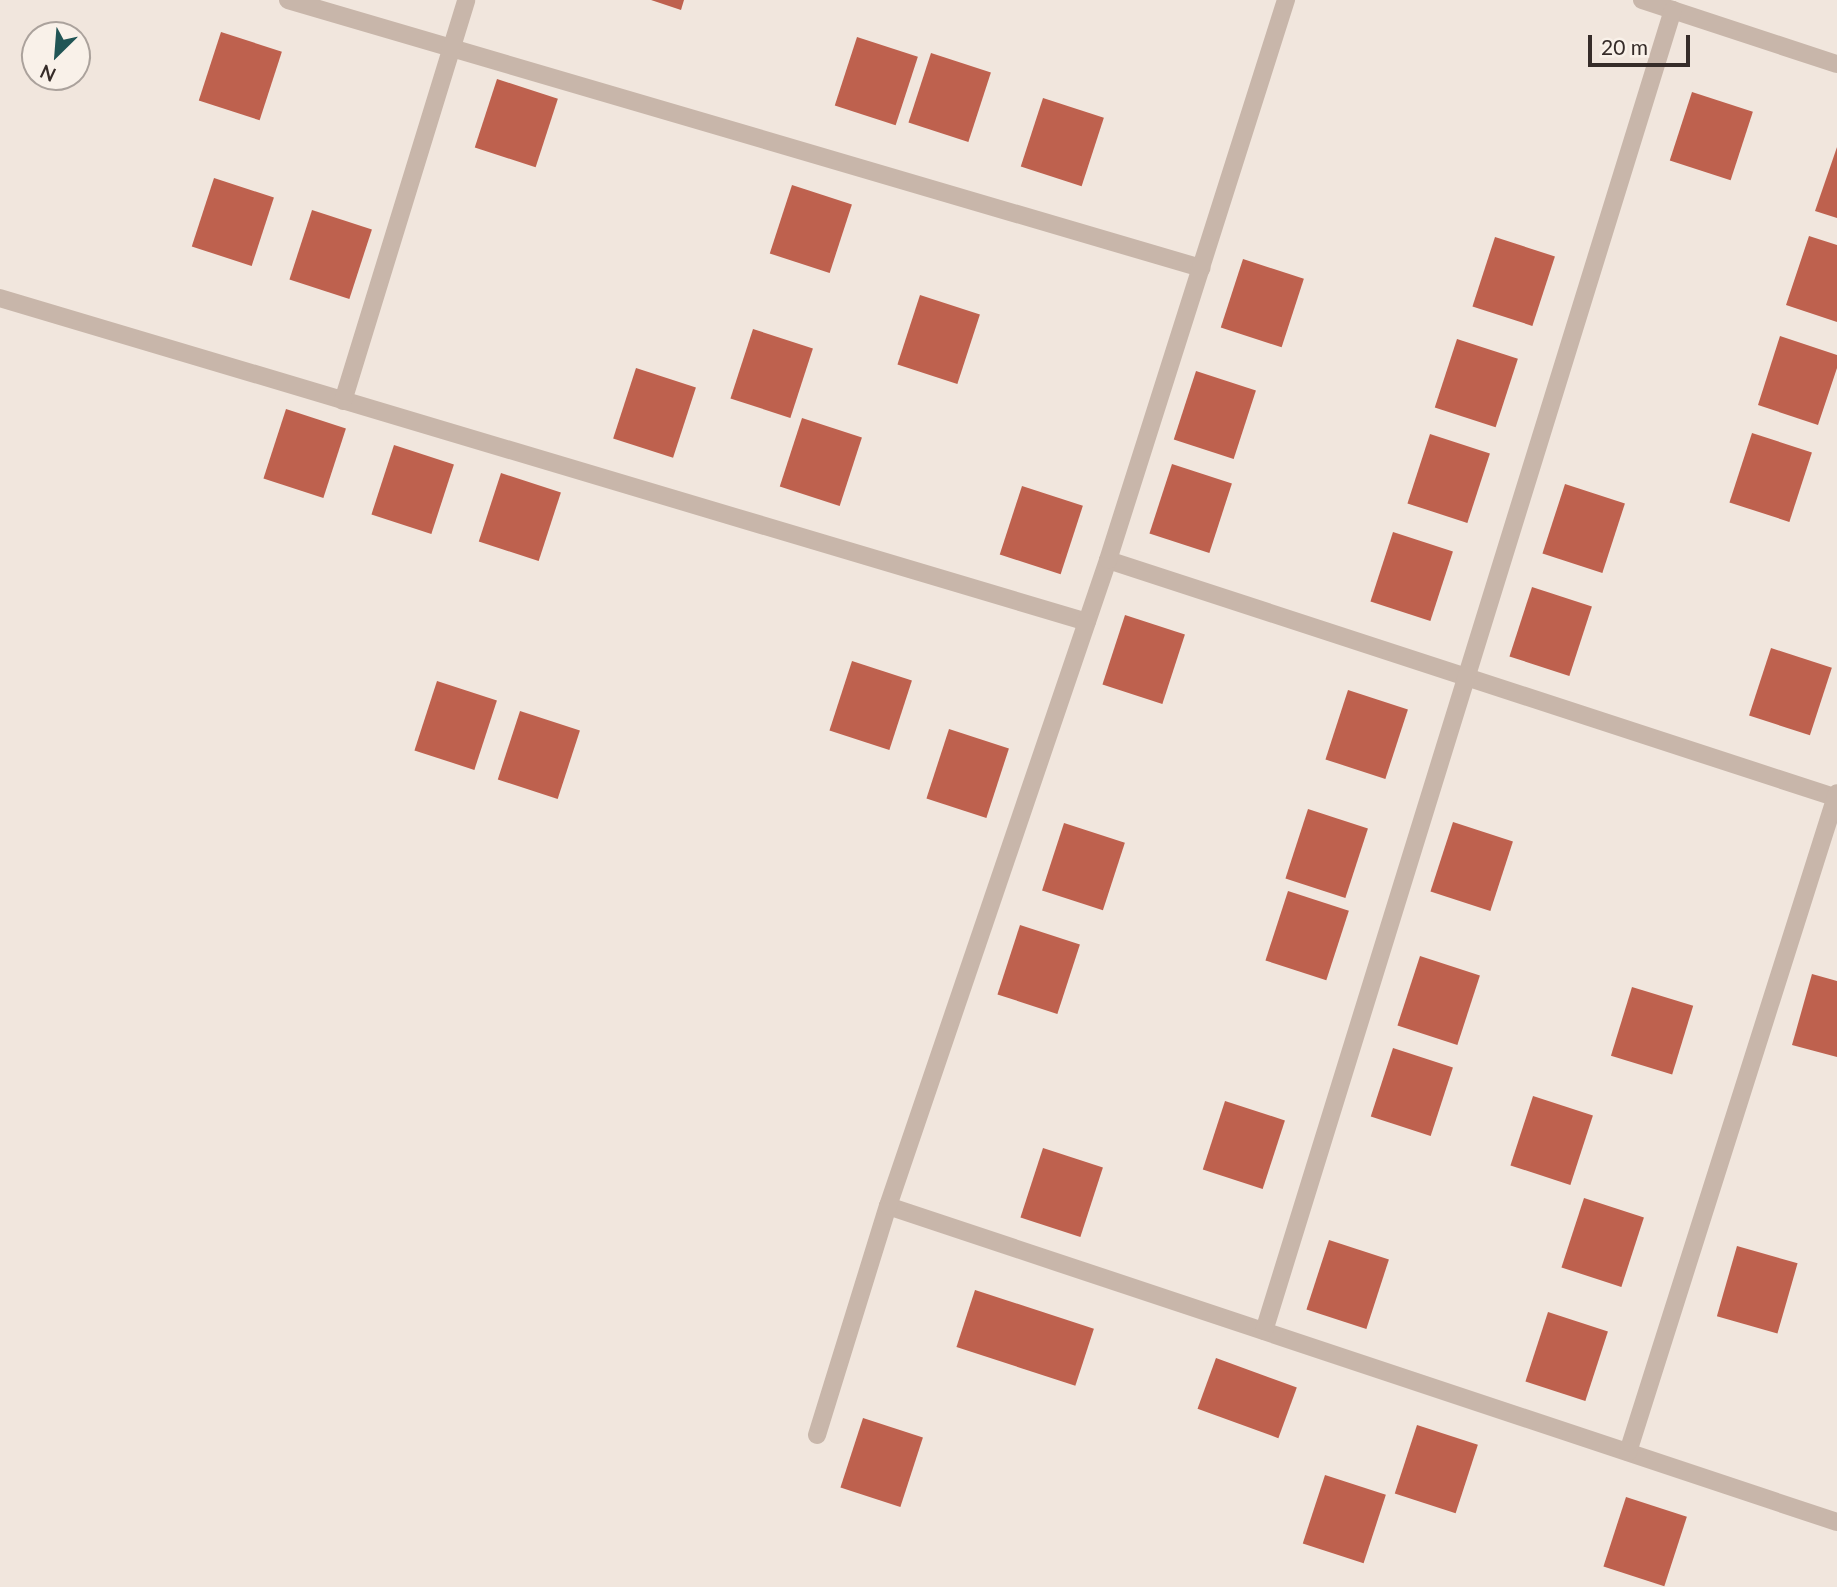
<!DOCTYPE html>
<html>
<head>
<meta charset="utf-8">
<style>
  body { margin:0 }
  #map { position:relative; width:1837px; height:1587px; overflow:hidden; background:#f1e6dd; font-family:Lato,sans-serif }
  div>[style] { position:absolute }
  .building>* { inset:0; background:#be614e; transform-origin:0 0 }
  .minor>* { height:18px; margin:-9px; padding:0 9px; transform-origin:9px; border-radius:9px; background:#c8b6aa }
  span { translate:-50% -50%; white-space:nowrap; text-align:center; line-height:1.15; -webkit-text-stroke:6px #f9f1e9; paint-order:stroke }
  .north { position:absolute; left:21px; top:21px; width:70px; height:70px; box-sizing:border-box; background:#f9f1e9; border:2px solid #aba29c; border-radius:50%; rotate:205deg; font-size:19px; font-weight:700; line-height:28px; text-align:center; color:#362c29 }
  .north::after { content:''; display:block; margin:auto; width:24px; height:32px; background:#215555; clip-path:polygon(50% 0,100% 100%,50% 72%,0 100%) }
  .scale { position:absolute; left:1588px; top:35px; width:102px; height:32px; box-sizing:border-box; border:4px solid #362c29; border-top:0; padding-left:9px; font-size:21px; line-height:24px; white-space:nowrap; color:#362c29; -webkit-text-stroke:5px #f9f1e9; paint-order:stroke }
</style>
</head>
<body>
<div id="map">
  <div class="building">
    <div style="clip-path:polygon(651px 0,684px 0,681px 10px)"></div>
    <div style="left:221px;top:32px;width:64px;height:72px;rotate:18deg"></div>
    <div style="left:857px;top:37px;width:64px;height:72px;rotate:18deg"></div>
    <div style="left:931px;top:53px;width:63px;height:73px;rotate:18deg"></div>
    <div style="left:497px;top:79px;width:64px;height:72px;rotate:18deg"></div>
    <div style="left:1692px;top:92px;width:64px;height:72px;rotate:18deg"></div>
    <div style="left:1043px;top:98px;width:64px;height:72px;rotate:18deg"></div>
    <div style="clip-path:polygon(1837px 147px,1837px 218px,1815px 211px)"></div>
    <div style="left:214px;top:178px;width:63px;height:72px;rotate:18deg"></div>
    <div style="left:792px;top:185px;width:63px;height:72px;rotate:18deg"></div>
    <div style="left:312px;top:210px;width:63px;height:73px;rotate:18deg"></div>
    <div style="clip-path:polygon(1809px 236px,1837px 245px,1837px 322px,1786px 305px)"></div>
    <div style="left:1495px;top:237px;width:63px;height:73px;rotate:18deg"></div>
    <div style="left:1243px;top:259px;width:64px;height:72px;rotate:18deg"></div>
    <div style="left:920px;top:295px;width:63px;height:73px;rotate:18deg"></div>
    <div style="left:753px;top:329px;width:63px;height:73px;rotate:18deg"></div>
    <div style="clip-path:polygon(1780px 336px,1837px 355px,1837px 368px,1818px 425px,1758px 405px)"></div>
    <div style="left:1457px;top:339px;width:64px;height:72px;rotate:18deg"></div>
    <div style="left:636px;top:368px;width:63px;height:74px;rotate:18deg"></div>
    <div style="left:1196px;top:371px;width:63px;height:72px;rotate:18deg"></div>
    <div style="left:286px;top:409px;width:63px;height:73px;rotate:18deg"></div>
    <div style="left:802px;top:418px;width:63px;height:72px;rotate:18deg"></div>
    <div style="left:1752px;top:433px;width:63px;height:73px;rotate:18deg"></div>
    <div style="left:1430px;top:434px;width:63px;height:73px;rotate:18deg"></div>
    <div style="left:394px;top:445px;width:63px;height:73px;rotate:18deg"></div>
    <div style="left:1172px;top:464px;width:63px;height:73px;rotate:18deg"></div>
    <div style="left:501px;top:473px;width:63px;height:72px;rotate:18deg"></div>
    <div style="left:1565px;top:484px;width:63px;height:73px;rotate:18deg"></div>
    <div style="left:1022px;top:486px;width:64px;height:72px;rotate:18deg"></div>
    <div style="left:1393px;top:532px;width:63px;height:73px;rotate:18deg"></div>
    <div style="left:1532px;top:587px;width:63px;height:73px;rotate:18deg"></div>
    <div style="left:1125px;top:615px;width:63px;height:73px;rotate:18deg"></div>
    <div style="left:1771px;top:648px;width:64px;height:71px;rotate:18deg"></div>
    <div style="left:852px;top:661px;width:63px;height:73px;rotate:18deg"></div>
    <div style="left:437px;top:681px;width:63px;height:73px;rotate:18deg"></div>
    <div style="left:1348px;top:690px;width:63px;height:73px;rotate:18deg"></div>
    <div style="left:520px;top:711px;width:63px;height:72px;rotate:18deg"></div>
    <div style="left:949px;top:729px;width:63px;height:73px;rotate:18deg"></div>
    <div style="left:1308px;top:809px;width:63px;height:73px;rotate:18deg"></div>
    <div style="left:1453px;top:822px;width:63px;height:73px;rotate:18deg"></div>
    <div style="left:1064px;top:823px;width:64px;height:71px;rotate:18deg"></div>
    <div style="left:1288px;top:891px;width:64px;height:73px;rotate:18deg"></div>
    <div style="left:1020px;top:925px;width:63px;height:73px;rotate:18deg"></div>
    <div style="left:1420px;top:956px;width:63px;height:73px;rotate:18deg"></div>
    <div style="clip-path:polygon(1812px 974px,1837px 981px,1837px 1057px,1792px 1045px)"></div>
    <div style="left:1632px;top:987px;width:64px;height:72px;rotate:17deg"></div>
    <div style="left:1393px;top:1048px;width:63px;height:72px;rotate:18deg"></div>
    <div style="left:1533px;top:1096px;width:63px;height:73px;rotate:18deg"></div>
    <div style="left:1225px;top:1101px;width:63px;height:72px;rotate:18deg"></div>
    <div style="left:1043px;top:1148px;width:63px;height:73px;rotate:18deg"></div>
    <div style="left:1584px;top:1198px;width:63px;height:73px;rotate:18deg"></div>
    <div style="left:1329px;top:1240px;width:63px;height:73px;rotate:18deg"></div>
    <div style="left:1737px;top:1246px;width:63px;height:73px;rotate:16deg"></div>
    <div style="left:975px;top:1290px;width:125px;height:60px;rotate:18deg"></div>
    <div style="left:1548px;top:1312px;width:63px;height:73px;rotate:18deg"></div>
    <div style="left:1216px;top:1358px;width:86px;height:54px;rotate:20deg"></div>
    <div style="left:863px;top:1418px;width:63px;height:73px;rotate:18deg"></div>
    <div style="left:1417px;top:1425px;width:64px;height:72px;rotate:18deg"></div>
    <div style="left:1325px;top:1475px;width:64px;height:72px;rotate:18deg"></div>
    <div style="left:1626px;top:1497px;width:64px;height:73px;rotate:18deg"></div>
  </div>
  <div class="minor">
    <div style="left:288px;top:0;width:952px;rotate:16.36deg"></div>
    <div style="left:1642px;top:0;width:205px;rotate:18.2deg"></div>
    <div style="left:0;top:298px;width:1134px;rotate:16.6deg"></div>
    <div style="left:343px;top:401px;width:419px;rotate:-72.9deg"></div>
    <div style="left:1108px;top:560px;width:767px;rotate:18.08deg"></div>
    <div style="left:888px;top:1206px;width:1000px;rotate:18.42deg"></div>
    <div style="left:1264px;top:1331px;width:1383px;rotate:-72.8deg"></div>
    <div style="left:817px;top:1435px;width:240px;rotate:-72.8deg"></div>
    <div style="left:888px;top:1206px;width:682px;rotate:-71.19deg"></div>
    <div style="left:1108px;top:560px;width:588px;rotate:-72.37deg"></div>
    <div style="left:1628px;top:1452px;width:691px;rotate:-72.4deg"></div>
  </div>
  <div class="north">N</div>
  <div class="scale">20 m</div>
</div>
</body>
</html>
